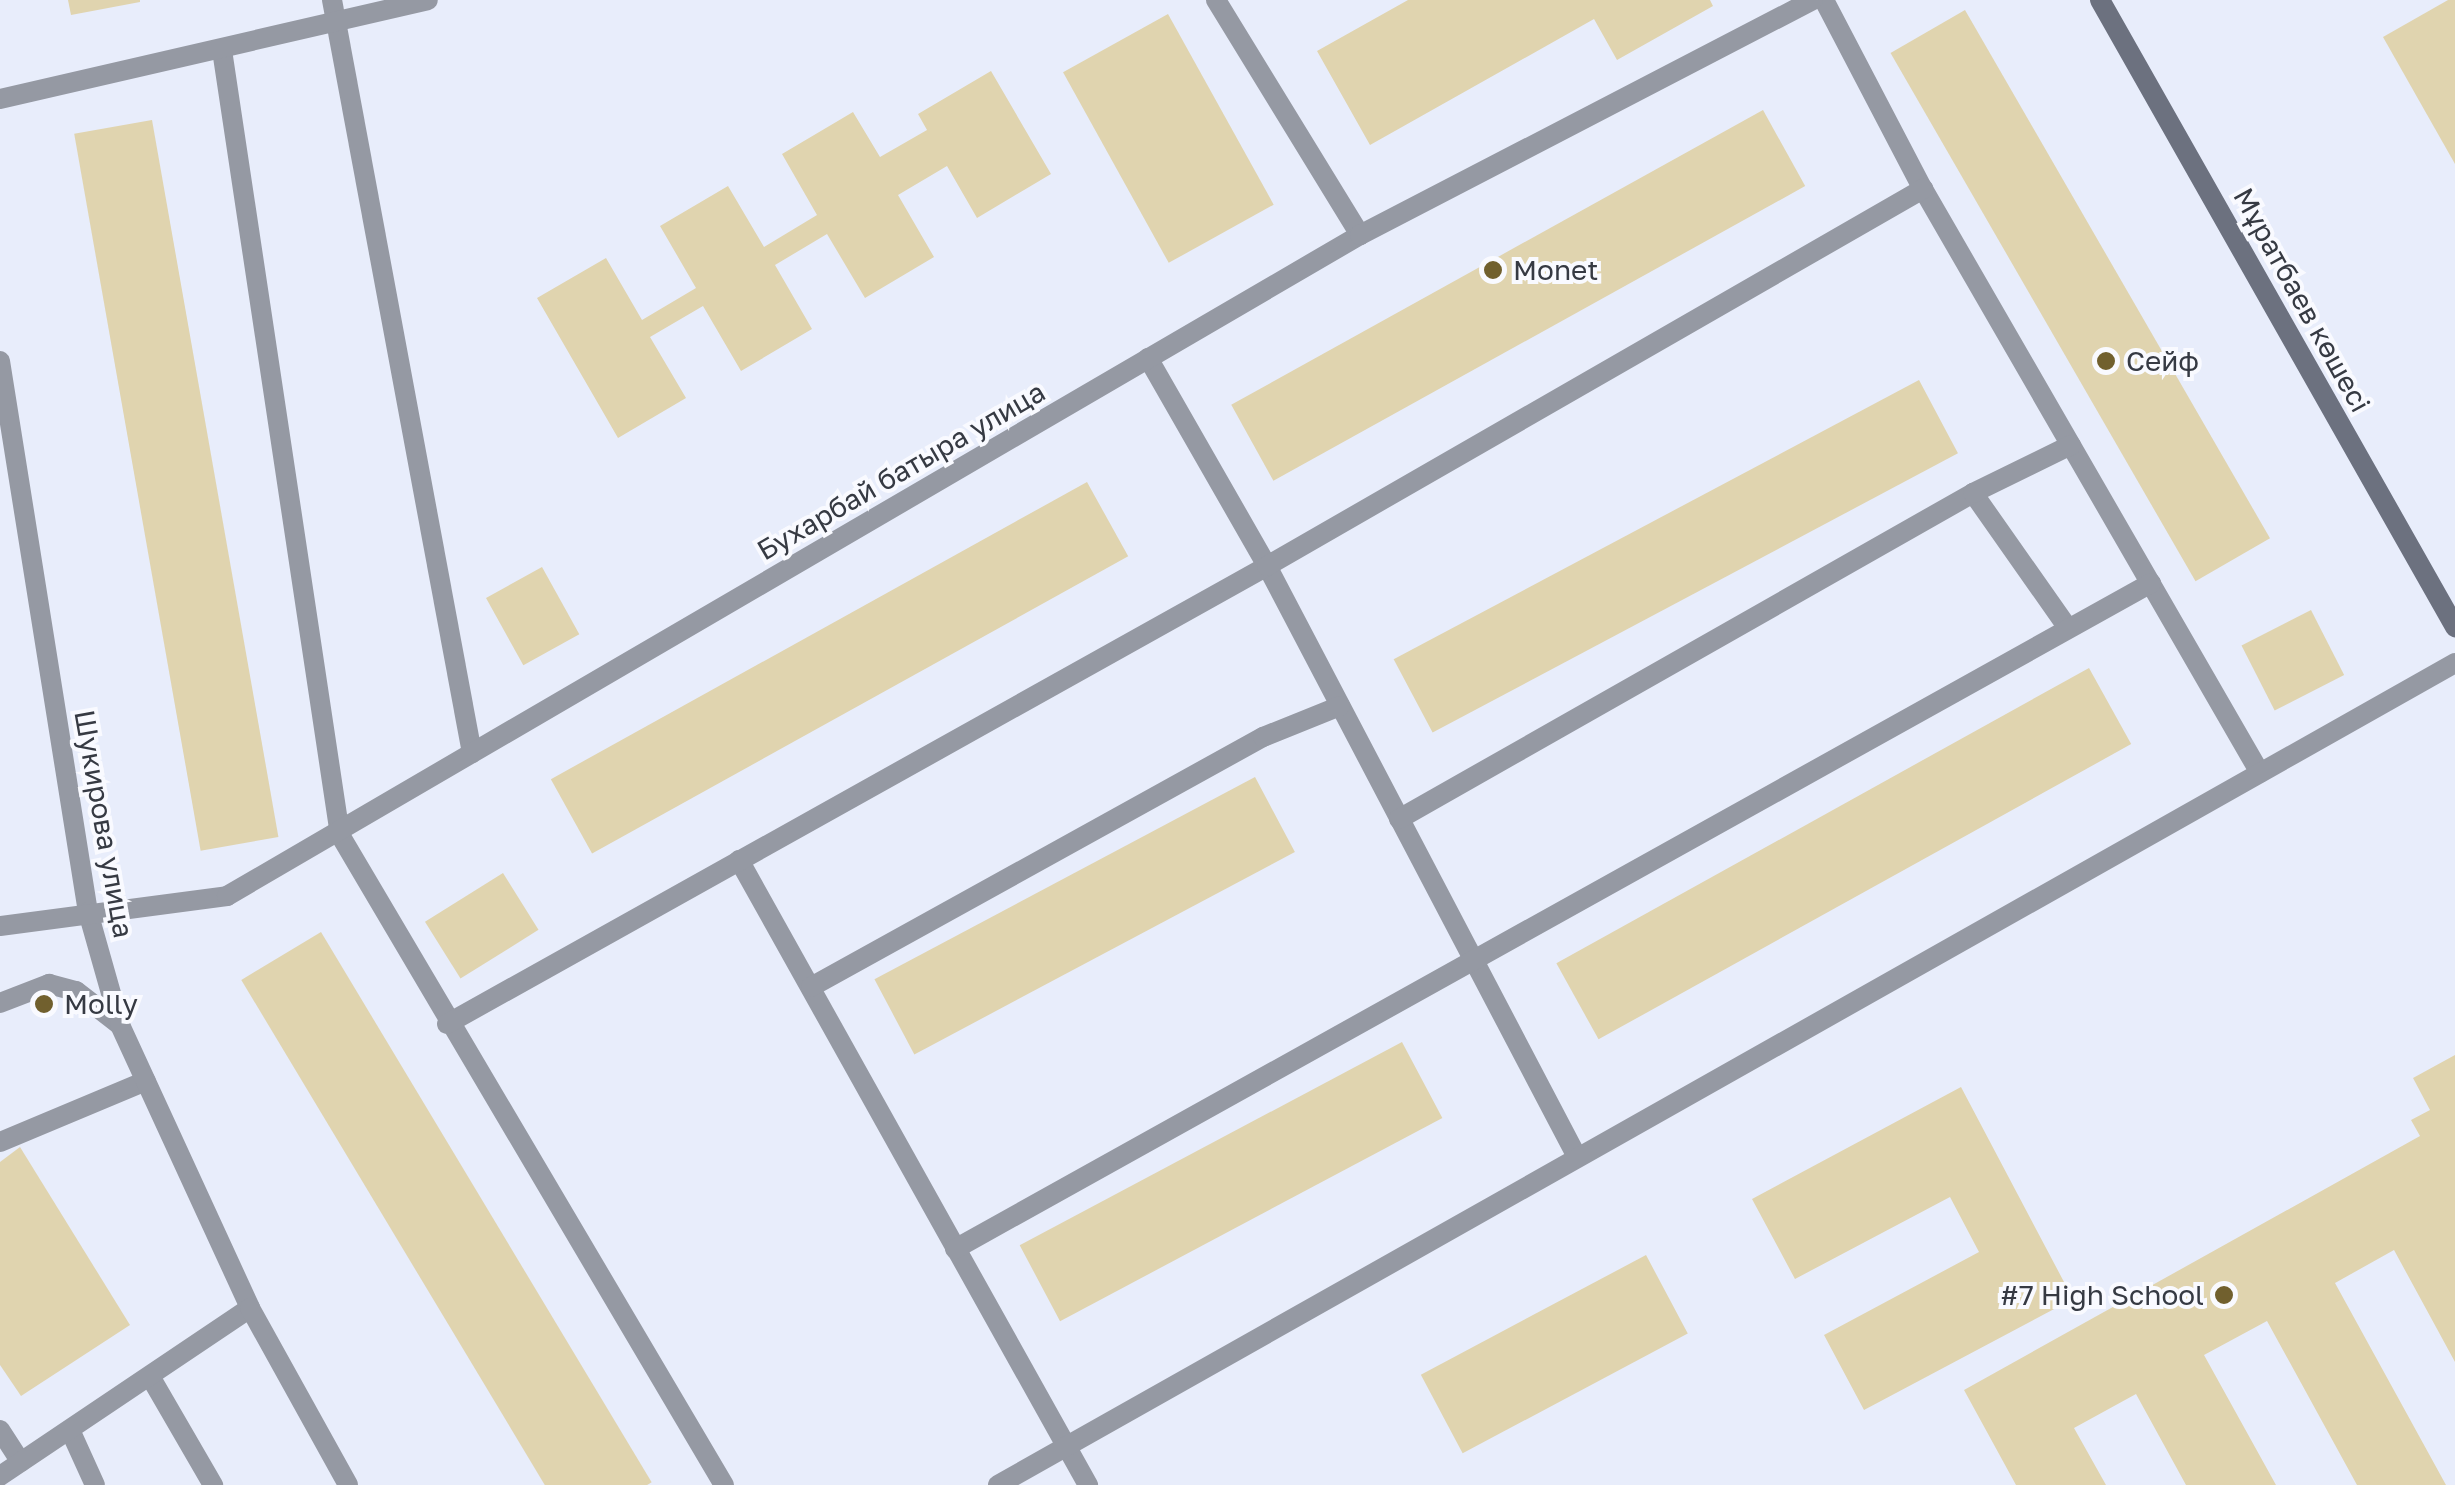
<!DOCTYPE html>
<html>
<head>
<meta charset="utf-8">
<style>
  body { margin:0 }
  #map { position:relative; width:2455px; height:1485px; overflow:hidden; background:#e8edfb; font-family:"Golos Text",sans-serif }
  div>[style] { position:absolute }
  .building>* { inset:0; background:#e0d4af; transform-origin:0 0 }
  .lane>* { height:20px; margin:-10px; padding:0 10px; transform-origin:10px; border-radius:10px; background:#9599a3 }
  .street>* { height:20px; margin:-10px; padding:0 10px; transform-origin:10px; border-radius:10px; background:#9599a3 }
  .secondary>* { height:20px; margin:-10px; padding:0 10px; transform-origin:10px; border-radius:10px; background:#6c717f }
  .dots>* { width:28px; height:28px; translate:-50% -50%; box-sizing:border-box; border:5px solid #f9faff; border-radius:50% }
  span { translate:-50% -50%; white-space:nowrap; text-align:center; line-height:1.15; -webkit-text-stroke:8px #f9faff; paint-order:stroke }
  .poi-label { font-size:28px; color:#363a43 }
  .left { translate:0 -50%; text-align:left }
  .right { translate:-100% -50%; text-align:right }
  .street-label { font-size:28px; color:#363a43 }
</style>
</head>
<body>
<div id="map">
  <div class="building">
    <div style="clip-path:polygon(68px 0,140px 0,140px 2px,71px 15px)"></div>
    <div style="clip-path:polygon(1408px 0,1710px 0,1713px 6px,1617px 60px,1594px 19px,1370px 145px,1317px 51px)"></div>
    <div style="clip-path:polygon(2448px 0,2455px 0,2455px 164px,2383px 37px)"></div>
    <div style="left:1965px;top:10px;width:610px;height:86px;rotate:60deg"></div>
    <div style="left:1168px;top:14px;width:218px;height:120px;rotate:61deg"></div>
    <div style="clip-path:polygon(991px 71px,1051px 174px,977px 218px,947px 166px,898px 195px,934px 257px,865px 298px,827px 234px,775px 265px,812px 329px,741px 371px,703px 306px,650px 337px,686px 398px,618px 438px,537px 298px,606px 258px,642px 320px,696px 288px,660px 226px,728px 186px,764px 247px,817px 215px,782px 154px,853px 112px,880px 157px,927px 130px,918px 114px)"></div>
    <div style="left:1763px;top:110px;width:87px;height:608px;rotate:61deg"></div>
    <div style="left:152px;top:120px;width:728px;height:79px;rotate:80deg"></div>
    <div style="left:1919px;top:380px;width:83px;height:595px;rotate:62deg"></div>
    <div style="left:1087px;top:482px;width:85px;height:613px;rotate:61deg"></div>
    <div style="left:542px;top:567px;width:77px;height:64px;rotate:61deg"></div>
    <div style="left:2311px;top:610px;width:73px;height:78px;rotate:63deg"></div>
    <div style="left:2089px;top:668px;width:87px;height:609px;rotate:61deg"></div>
    <div style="left:1255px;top:777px;width:85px;height:431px;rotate:62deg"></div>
    <div style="left:503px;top:873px;width:67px;height:92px;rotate:58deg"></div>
    <div style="left:321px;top:932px;width:642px;height:93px;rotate:59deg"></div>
    <div style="left:1402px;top:1042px;width:86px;height:433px;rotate:62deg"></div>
    <div style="clip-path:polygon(2455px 1055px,2455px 1362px,2394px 1250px,2335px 1283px,2446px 1485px,2357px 1485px,2267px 1321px,2204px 1355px,2276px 1485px,2186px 1485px,2136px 1394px,2074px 1428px,2106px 1485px,2016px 1485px,1964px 1390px,2420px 1136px,2411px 1120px,2430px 1110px,2413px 1078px)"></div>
    <div style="clip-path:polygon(1961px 1087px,2073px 1299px,1864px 1410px,1824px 1335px,1979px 1252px,1950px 1197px,1795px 1279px,1752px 1199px)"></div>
    <div style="clip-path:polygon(20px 1147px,130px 1325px,21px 1396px,0 1365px,0 1162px)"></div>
    <div style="left:1646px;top:1255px;width:89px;height:255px;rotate:62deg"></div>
  </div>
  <div class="lane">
    <div style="left:332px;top:0;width:766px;rotate:79.47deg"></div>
    <div style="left:1216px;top:0;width:276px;rotate:58.5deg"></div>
    <div style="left:1824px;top:0;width:213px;rotate:62.4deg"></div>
    <div style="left:1923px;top:189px;width:674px;rotate:60.01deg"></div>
    <div style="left:222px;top:50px;width:794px;rotate:81.45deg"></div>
    <div style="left:340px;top:835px;width:755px;rotate:59.43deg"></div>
    <div style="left:0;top:99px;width:439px;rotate:-13deg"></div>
    <div style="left:1148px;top:358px;width:240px;rotate:60.2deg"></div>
    <div style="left:1267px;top:566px;width:667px;rotate:62.32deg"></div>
    <div style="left:1973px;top:493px;width:165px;rotate:54.9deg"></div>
    <div style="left:1399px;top:819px;width:660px;rotate:-29.59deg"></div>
    <div style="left:1973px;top:493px;width:109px;rotate:-26.1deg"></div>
    <div style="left:739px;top:860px;width:716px;rotate:60.82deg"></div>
    <div style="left:811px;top:987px;width:517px;rotate:-28.95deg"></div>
    <div style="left:1263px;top:737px;width:83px;rotate:-21.9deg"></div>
    <div style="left:0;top:1003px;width:53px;rotate:-21.2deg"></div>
    <div style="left:49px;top:984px;width:28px;rotate:15deg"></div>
    <div style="left:76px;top:991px;width:56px;rotate:37.7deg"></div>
    <div style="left:447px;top:1024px;width:939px;rotate:-29.18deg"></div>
    <div style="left:1267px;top:566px;width:757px;rotate:-29.89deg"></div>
    <div style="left:0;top:1142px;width:158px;rotate:-22.7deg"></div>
    <div style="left:955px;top:1249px;width:1369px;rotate:-29.11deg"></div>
    <div style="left:151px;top:1378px;width:124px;rotate:59.9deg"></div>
    <div style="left:0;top:1430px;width:38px;rotate:57deg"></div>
    <div style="left:70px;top:1430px;width:60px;rotate:65.6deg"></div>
    <div style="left:0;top:1476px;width:301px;rotate:-33.9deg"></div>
    <div style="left:998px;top:1485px;width:1673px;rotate:-29.43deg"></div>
  </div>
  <div class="street">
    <div style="left:0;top:361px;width:558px;rotate:80.93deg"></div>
    <div style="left:88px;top:912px;width:117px;rotate:74.2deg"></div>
    <div style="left:120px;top:1025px;width:311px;rotate:65.3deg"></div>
    <div style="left:250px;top:1308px;width:202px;rotate:61deg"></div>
    <div style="left:0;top:926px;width:229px;rotate:-7.5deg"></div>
    <div style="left:227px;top:896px;width:1312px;rotate:-30.26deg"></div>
    <div style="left:1360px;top:235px;width:510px;rotate:-27.42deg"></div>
  </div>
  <div class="secondary">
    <div style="left:2100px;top:0;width:721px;rotate:60.48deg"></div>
  </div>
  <div class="dots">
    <div style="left:1493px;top:270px;background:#71602e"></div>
    <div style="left:2106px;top:361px;background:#71602e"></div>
    <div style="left:44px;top:1004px;background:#71602e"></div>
    <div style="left:2224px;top:1295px;background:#71602e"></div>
  </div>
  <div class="poi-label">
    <span class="left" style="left:1513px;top:270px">Monet</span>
    <span class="left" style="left:2126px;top:361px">Сейф</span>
    <span class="left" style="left:64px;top:1004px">Molly</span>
    <span class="right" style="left:2204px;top:1295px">#7 High School</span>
  </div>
  <div class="street-label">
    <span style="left:2302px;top:300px;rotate:61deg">Мұратбаев көшесі</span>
    <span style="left:901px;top:471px;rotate:-30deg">Бухарбай батыра улица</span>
    <span style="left:104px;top:824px;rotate:80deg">Шукирова улица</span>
  </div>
</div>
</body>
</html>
